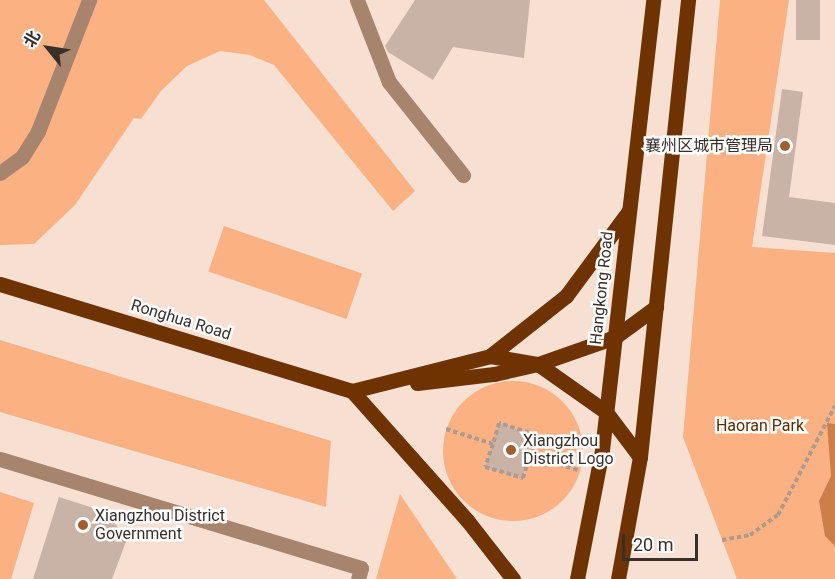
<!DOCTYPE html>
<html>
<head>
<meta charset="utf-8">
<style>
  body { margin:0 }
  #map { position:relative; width:835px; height:579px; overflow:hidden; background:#f7e0d2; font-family:Roboto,"Noto Sans SC",sans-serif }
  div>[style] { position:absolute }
  .green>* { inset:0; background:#fcb182; transform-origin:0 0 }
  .round { border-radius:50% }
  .water>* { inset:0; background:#cd7f4a }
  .building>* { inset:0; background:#c9b3a6; transform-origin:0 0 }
  .path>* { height:4px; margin-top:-2px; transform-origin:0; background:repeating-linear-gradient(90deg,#ad9b90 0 4.5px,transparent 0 7.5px) }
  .minor>* { height:15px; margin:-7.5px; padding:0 7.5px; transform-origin:7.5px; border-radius:7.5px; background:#a7846e }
  .major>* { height:15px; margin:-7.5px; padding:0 7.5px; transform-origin:7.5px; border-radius:7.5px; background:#6e3300 }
  .dots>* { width:16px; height:16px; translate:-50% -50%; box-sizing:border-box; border:3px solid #fff; border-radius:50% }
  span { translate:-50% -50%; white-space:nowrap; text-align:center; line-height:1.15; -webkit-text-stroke:5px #fff; paint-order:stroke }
  .poi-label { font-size:16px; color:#382f2a }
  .right { translate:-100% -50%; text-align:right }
  .left { translate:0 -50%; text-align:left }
  .street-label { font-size:16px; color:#382f2a }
  .park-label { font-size:16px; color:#5e2b00 }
  .north { position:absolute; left:18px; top:18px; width:60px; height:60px; -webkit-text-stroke:4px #fff; paint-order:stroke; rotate:300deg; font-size:16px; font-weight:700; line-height:24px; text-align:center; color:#382f2a }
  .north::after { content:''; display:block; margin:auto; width:21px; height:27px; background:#382f2a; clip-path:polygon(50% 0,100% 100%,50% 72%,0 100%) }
  .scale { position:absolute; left:622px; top:534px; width:76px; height:27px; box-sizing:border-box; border:3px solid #382f2a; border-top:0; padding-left:8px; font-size:18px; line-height:21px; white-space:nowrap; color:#382f2a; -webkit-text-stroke:4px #fff; paint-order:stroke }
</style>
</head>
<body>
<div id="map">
  <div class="green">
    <div style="clip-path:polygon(0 0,264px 0,415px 191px,393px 211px,274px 65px,250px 55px,220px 51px,187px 66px,161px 91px,141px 119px,134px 118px,75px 205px,34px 244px,0 245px)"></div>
    <div style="clip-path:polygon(720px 0,789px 0,752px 247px,835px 253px,835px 579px,737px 579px,683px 437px)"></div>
    <div style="left:224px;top:226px;width:146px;height:48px;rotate:19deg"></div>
    <div style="clip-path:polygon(0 340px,331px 441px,326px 507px,0 412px)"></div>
    <div class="round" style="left:443px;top:381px;width:140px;height:140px"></div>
    <div style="clip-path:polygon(0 492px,34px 503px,11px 579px,0 579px)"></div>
    <div style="clip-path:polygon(400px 494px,457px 579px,376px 579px)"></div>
  </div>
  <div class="water">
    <div style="clip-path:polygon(827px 423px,835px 424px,835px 546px,825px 536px,819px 501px,831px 476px)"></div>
  </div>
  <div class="building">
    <div style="clip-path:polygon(415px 0,530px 0,524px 58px,453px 47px,433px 80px,388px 52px,385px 46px)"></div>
    <div style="left:796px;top:0;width:24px;height:40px"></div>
    <div style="clip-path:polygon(782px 89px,803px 92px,789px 197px,835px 203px,835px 245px,762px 236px)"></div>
    <div style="left:499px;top:423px;width:39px;height:46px;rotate:18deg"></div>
    <div style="clip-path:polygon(59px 497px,106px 512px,127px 539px,112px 579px,33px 579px)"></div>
  </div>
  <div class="path">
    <div style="left:446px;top:429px;width:49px;rotate:17.7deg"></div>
    <div style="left:493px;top:444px;width:24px;rotate:109deg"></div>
    <div style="left:485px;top:467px;width:40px;rotate:16deg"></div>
    <div style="left:523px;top:478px;width:45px;rotate:-73.2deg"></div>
    <div style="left:536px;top:435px;width:39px;rotate:-162deg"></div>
    <div style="left:499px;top:423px;width:22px;rotate:106deg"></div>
    <div style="left:530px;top:456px;width:50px;rotate:16.3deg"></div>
    <div style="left:722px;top:540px;width:28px;rotate:-10deg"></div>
    <div style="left:750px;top:535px;width:34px;rotate:-36deg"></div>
    <div style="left:778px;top:515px;width:123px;rotate:-62.4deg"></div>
  </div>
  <div class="minor">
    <div style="left:357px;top:0;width:88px;rotate:68.7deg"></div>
    <div style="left:389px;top:82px;width:119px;rotate:51.5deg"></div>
    <div style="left:0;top:173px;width:27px;rotate:-36deg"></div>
    <div style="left:22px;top:157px;width:31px;rotate:-58deg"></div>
    <div style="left:38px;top:131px;width:141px;rotate:-68.7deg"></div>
    <div style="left:0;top:459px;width:377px;rotate:16.8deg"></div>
    <div style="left:361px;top:568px;width:11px;rotate:105deg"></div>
  </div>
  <div class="major">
    <div style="left:0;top:284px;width:368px;rotate:16.9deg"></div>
    <div style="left:352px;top:391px;width:142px;rotate:-14.2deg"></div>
    <div style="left:490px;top:356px;width:97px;rotate:-38.3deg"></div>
    <div style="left:566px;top:296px;width:106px;rotate:-53.5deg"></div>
    <div style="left:490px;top:356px;width:49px;rotate:9.5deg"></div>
    <div style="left:538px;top:364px;width:83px;rotate:35.2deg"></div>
    <div style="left:606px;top:412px;width:56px;rotate:52.9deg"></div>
    <div style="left:417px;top:383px;width:78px;rotate:-6.7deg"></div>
    <div style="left:494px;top:374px;width:45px;rotate:-12.8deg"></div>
    <div style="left:538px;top:364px;width:82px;rotate:-19.3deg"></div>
    <div style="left:615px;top:337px;width:51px;rotate:-36.2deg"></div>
    <div style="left:352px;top:391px;width:173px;rotate:48.3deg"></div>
    <div style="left:467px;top:520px;width:75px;rotate:52.1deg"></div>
    <div style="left:577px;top:579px;width:131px;rotate:-79deg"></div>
    <div style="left:602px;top:450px;width:453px;rotate:-83.5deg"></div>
    <div style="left:618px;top:579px;width:124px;rotate:-79.8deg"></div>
    <div style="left:640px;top:457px;width:460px;rotate:-84deg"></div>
  </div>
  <div class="dots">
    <div style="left:785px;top:146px;background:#a25e2f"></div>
    <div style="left:511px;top:450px;background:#a25e2f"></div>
    <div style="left:83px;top:525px;background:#a25e2f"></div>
  </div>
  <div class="poi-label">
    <span class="right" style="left:773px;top:146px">襄州区城市管理局</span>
    <span class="left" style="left:523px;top:450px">Xiangzhou<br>District Logo</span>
    <span class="left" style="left:95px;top:525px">Xiangzhou District<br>Government</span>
  </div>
  <div class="street-label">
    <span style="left:602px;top:288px;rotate:-84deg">Hangkong Road</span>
    <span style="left:181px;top:320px;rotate:17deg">Ronghua Road</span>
  </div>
  <div class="park-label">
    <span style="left:760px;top:426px">Haoran Park</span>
  </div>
  <div class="north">北</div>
  <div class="scale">20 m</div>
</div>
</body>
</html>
